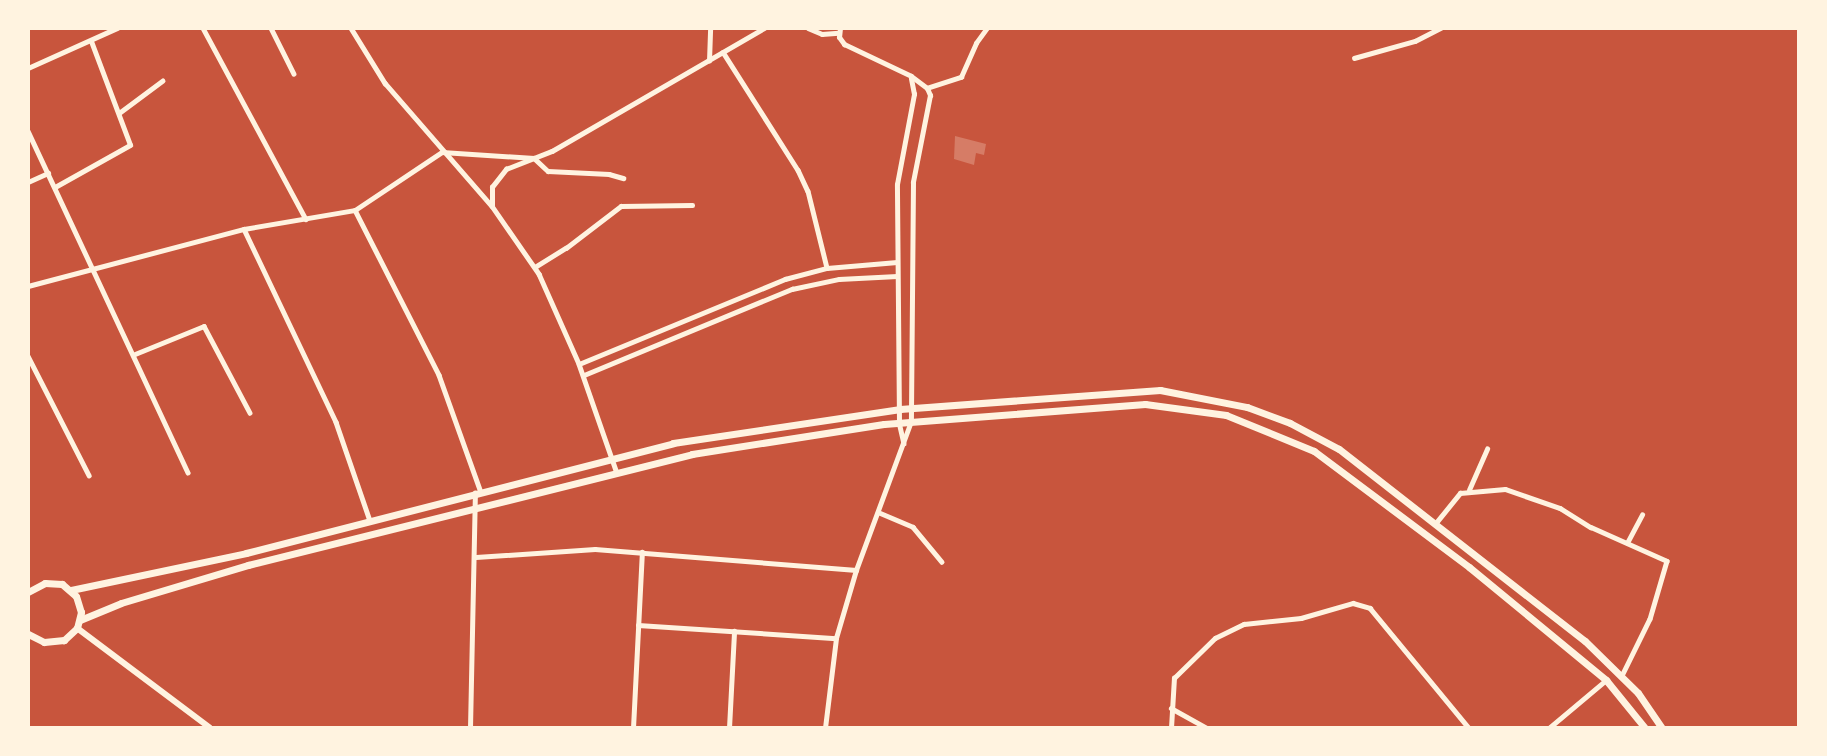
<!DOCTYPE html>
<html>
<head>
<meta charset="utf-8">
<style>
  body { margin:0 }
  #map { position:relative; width:1827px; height:756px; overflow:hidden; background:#c8553d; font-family:"IBM Plex Serif",serif }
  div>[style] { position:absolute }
  .building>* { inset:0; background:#d67c66 }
  .minor>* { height:4.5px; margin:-2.25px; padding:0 2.25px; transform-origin:2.25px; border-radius:2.25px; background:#fff3e0 }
  .tertiary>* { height:5px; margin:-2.5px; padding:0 2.5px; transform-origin:2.5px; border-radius:2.5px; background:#fff3e0 }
  .secondary>* { height:6px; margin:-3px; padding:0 3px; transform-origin:3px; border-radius:3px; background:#fff3e0 }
  .primary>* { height:7px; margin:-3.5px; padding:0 3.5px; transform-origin:3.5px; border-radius:3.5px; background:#fff3e0 }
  span { translate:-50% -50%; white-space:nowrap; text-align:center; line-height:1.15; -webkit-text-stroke:6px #fff3e0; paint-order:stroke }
  .frame { position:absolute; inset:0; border:30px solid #fff3e0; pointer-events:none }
</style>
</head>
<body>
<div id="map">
  <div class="building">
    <div style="clip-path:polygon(955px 136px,986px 144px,984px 155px,976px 153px,974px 165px,954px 159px)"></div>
  </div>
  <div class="minor">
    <div style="left:203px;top:28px;width:217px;rotate:61.7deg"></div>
    <div style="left:271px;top:28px;width:51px;rotate:63.4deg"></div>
    <div style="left:351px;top:28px;width:65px;rotate:58.3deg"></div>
    <div style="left:385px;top:83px;width:163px;rotate:49deg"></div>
    <div style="left:492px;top:206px;width:83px;rotate:55.3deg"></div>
    <div style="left:539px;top:274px;width:98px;rotate:66deg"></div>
    <div style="left:579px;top:364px;width:112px;rotate:70.8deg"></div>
    <div style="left:808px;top:28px;width:15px;rotate:23deg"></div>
    <div style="left:822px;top:34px;width:16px;rotate:-4deg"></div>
    <div style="left:723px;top:52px;width:140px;rotate:57.6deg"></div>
    <div style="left:798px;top:170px;width:23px;rotate:65deg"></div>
    <div style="left:808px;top:191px;width:79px;rotate:76.1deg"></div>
    <div style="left:1354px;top:58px;width:63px;rotate:-15.6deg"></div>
    <div style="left:1415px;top:41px;width:29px;rotate:-27deg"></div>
    <div style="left:709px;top:61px;width:33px;rotate:-88deg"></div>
    <div style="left:28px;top:68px;width:98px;rotate:-24.2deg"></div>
    <div style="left:927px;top:88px;width:36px;rotate:-18deg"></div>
    <div style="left:961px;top:77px;width:37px;rotate:-66deg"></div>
    <div style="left:976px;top:43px;width:19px;rotate:-54deg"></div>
    <div style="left:119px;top:113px;width:54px;rotate:-36.7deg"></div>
    <div style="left:28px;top:131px;width:377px;rotate:64.9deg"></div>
    <div style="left:28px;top:182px;width:22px;rotate:-24deg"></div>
    <div style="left:55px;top:187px;width:86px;rotate:-29.2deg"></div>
    <div style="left:130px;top:145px;width:111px;rotate:-110.6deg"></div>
    <div style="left:492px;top:206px;width:19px;rotate:-90deg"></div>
    <div style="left:492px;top:187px;width:23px;rotate:-52deg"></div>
    <div style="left:506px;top:169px;width:49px;rotate:-21.4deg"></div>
    <div style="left:552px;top:151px;width:245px;rotate:-30.1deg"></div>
    <div style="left:355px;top:210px;width:185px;rotate:63deg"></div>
    <div style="left:439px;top:375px;width:124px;rotate:70.3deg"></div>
    <div style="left:244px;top:229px;width:214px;rotate:64.5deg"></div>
    <div style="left:336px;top:422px;width:105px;rotate:71deg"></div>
    <div style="left:535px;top:267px;width:36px;rotate:-32deg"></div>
    <div style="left:566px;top:248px;width:69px;rotate:-37.4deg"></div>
    <div style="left:621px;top:206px;width:71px;rotate:-0.8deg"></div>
    <div style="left:28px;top:286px;width:223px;rotate:-14.8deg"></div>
    <div style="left:244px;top:229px;width:113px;rotate:-9.7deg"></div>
    <div style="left:355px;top:210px;width:105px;rotate:-33.7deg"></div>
    <div style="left:442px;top:152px;width:92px;rotate:3.7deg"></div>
    <div style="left:534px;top:158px;width:19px;rotate:43deg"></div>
    <div style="left:548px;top:171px;width:61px;rotate:2.8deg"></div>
    <div style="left:609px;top:174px;width:15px;rotate:16deg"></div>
    <div style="left:135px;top:354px;width:74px;rotate:-22.1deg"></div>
    <div style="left:204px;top:326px;width:98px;rotate:62.1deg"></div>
    <div style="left:28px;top:356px;width:134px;rotate:62.9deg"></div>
    <div style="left:579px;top:364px;width:223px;rotate:-22.4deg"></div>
    <div style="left:785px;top:279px;width:43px;rotate:-14.7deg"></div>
    <div style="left:827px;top:268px;width:70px;rotate:-4.9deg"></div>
    <div style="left:584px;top:375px;width:225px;rotate:-22.5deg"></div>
    <div style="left:792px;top:289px;width:48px;rotate:-12deg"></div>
    <div style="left:839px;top:279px;width:58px;rotate:-3deg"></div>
    <div style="left:899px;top:422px;width:22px;rotate:77deg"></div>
    <div style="left:1469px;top:490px;width:45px;rotate:-66.3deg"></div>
    <div style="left:878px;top:512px;width:38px;rotate:23deg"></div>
    <div style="left:913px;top:527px;width:45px;rotate:50.4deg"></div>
    <div style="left:1435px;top:524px;width:40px;rotate:-51deg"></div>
    <div style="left:1460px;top:493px;width:45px;rotate:-5.1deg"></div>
    <div style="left:1505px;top:489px;width:58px;rotate:19.1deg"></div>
    <div style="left:1560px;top:508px;width:36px;rotate:32deg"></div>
    <div style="left:1591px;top:527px;width:83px;rotate:24.1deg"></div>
    <div style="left:1667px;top:561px;width:60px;rotate:106.3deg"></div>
    <div style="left:1650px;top:619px;width:64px;rotate:116.2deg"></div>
    <div style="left:1627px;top:543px;width:32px;rotate:-62deg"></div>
    <div style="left:476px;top:557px;width:119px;rotate:-3.8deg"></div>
    <div style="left:595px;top:549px;width:262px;rotate:4.6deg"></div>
    <div style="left:638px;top:625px;width:198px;rotate:3.8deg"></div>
    <div style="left:1171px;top:708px;width:41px;rotate:29.1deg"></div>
    <div style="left:470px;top:728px;width:235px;rotate:-88.8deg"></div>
    <div style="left:633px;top:728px;width:176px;rotate:-87.1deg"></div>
    <div style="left:729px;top:728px;width:97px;rotate:-87deg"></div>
    <div style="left:825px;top:728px;width:91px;rotate:-83deg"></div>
    <div style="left:836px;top:638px;width:71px;rotate:-73.6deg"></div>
    <div style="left:856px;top:570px;width:159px;rotate:-69.7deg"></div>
    <div style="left:1171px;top:728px;width:50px;rotate:-86.6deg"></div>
    <div style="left:1174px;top:678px;width:57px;rotate:-44.3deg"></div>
    <div style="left:1215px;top:638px;width:32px;rotate:-26deg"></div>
    <div style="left:1244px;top:624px;width:57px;rotate:-6deg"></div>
    <div style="left:1301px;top:618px;width:54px;rotate:-16.1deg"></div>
    <div style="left:1353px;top:603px;width:18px;rotate:16deg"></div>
    <div style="left:1370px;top:608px;width:156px;rotate:50.5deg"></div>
    <div style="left:1549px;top:728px;width:75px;rotate:-40.1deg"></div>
  </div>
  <div class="tertiary">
    <div style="left:840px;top:28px;width:9px;rotate:96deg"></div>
    <div style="left:839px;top:37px;width:9px;rotate:54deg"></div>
    <div style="left:844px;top:44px;width:74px;rotate:25.5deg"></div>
    <div style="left:911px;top:76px;width:20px;rotate:37deg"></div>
    <div style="left:927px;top:88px;width:8px;rotate:67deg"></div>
    <div style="left:930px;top:95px;width:89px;rotate:101.1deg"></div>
    <div style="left:913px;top:182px;width:239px;rotate:90.5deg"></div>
    <div style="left:899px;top:422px;width:238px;rotate:-90.5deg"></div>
    <div style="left:897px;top:184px;width:92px;rotate:-79.3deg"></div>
    <div style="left:914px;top:94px;width:16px;rotate:-101deg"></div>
  </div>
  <div class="secondary">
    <div style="left:77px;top:628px;width:166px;rotate:36.9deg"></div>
  </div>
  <div class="primary">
    <div style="left:71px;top:590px;width:179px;rotate:-11.9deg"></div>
    <div style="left:246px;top:553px;width:441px;rotate:-14.4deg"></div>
    <div style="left:673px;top:443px;width:230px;rotate:-8.5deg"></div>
    <div style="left:900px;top:409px;width:261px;rotate:-4.2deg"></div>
    <div style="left:1160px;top:390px;width:89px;rotate:11.1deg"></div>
    <div style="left:1247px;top:407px;width:46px;rotate:20.4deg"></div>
    <div style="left:1290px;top:423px;width:55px;rotate:28deg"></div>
    <div style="left:1339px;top:449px;width:312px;rotate:38deg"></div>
    <div style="left:1585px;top:641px;width:74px;rotate:44.5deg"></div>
    <div style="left:1638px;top:693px;width:42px;rotate:55.6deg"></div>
    <div style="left:28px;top:592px;width:19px;rotate:-28deg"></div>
    <div style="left:45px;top:583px;width:17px;rotate:3deg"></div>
    <div style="left:62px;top:584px;width:18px;rotate:41deg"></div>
    <div style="left:76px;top:596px;width:17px;rotate:73deg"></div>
    <div style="left:81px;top:612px;width:16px;rotate:104deg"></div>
    <div style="left:77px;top:628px;width:18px;rotate:137deg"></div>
    <div style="left:64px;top:640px;width:20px;rotate:174deg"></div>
    <div style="left:44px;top:642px;width:18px;rotate:-153deg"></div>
    <div style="left:80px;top:620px;width:44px;rotate:-22.5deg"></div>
    <div style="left:121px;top:603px;width:133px;rotate:-16.7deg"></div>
    <div style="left:248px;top:565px;width:458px;rotate:-14deg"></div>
    <div style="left:692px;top:454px;width:194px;rotate:-8.9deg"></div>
    <div style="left:884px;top:424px;width:262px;rotate:-4.4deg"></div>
    <div style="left:1145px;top:404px;width:82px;rotate:7.7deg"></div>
    <div style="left:1226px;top:415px;width:95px;rotate:22.2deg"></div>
    <div style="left:1314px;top:451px;width:194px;rotate:36.8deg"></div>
    <div style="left:1469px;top:567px;width:178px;rotate:39.5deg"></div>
    <div style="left:1606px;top:680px;width:62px;rotate:50.9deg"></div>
  </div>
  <div class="frame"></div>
</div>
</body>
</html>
